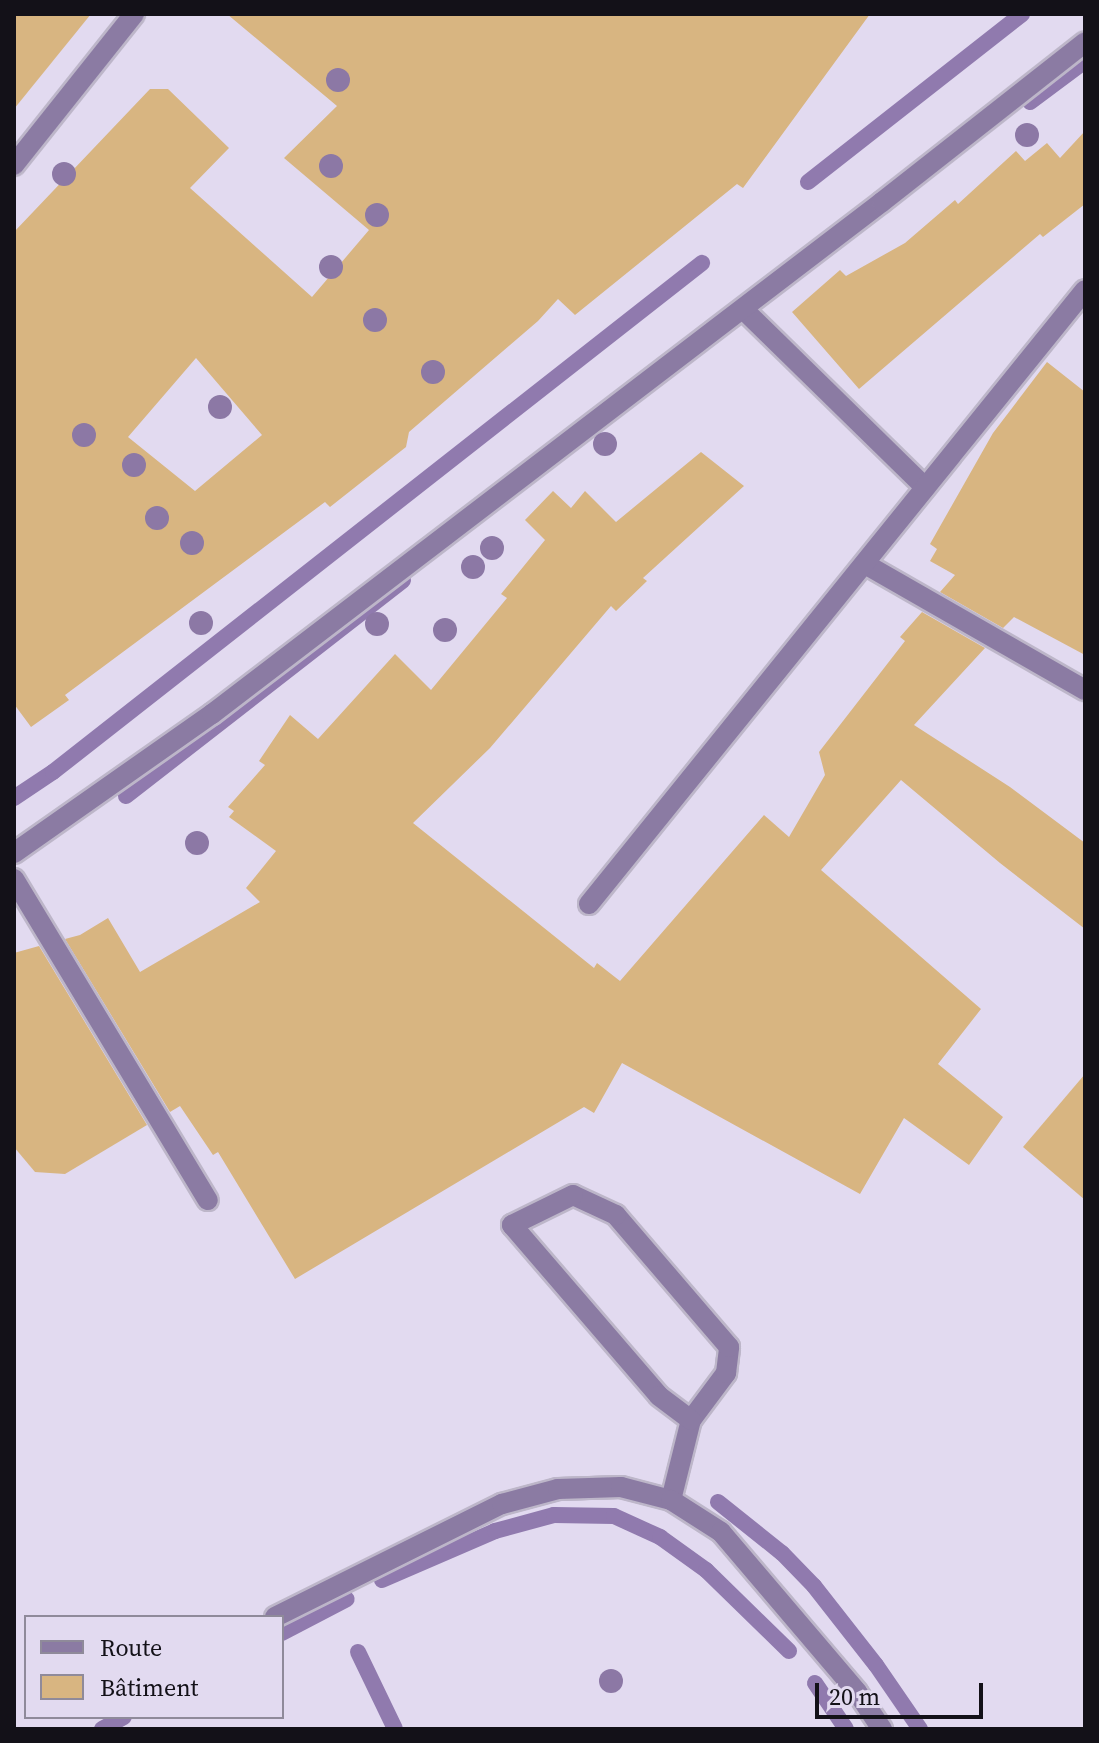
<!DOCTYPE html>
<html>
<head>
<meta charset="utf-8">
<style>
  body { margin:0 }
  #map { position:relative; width:1099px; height:1743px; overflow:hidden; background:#e2daf0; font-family:"Source Serif 4",serif }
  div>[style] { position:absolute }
  .stream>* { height:16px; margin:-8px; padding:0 8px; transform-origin:8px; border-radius:8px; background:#907aae }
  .building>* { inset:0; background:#d8b581 }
  .roads { filter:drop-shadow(2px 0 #bdb6c9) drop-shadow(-2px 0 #bdb6c9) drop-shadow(0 2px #bdb6c9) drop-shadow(0 -2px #bdb6c9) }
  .minor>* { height:20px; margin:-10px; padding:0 10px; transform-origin:10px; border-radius:10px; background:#8b7ba3 }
  .trees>* { width:24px; height:24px; margin:-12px; border-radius:50%; background:#8c78a5 }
  span { translate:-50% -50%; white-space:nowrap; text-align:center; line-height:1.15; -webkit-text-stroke:6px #e2daf0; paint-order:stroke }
  .frame { position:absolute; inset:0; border:16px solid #131118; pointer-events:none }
  .legend { position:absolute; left:24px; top:1615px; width:260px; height:104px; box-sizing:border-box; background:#e2daf0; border:2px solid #8f8a9a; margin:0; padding:10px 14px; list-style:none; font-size:24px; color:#131118 }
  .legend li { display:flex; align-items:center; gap:16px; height:40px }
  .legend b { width:40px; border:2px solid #8f8a9a }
  .scale { position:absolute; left:815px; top:1683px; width:168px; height:36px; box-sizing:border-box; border:4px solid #131118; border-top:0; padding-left:10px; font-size:24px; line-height:28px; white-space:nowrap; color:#131118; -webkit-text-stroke:6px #e2daf0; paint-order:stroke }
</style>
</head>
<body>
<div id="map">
  <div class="stream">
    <div style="left:1030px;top:102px;width:69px;rotate:-36.7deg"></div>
    <div style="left:808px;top:182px;width:272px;rotate:-38.1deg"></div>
    <div style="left:126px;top:796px;width:351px;rotate:-37.9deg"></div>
    <div style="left:14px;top:798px;width:47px;rotate:-33.7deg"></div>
    <div style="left:53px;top:772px;width:825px;rotate:-38.11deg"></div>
    <div style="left:718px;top:1502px;width:82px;rotate:38.6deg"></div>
    <div style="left:782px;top:1553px;width:46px;rotate:45.9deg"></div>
    <div style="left:814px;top:1586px;width:100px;rotate:51.9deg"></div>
    <div style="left:876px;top:1665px;width:78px;rotate:55.5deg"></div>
    <div style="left:382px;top:1580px;width:123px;rotate:-23.4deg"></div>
    <div style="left:495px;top:1531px;width:61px;rotate:-15.2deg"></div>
    <div style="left:554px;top:1515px;width:60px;rotate:1deg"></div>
    <div style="left:614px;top:1516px;width:51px;rotate:24.5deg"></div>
    <div style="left:660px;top:1537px;width:57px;rotate:35.7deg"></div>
    <div style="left:706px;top:1570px;width:116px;rotate:44.3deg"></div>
    <div style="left:282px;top:1633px;width:73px;rotate:-27.6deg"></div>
    <div style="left:358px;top:1652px;width:85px;rotate:64.3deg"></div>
    <div style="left:815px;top:1683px;width:55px;rotate:56deg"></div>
    <div style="left:102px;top:1729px;width:25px;rotate:-29deg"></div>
  </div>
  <div class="building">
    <div style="clip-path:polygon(14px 14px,91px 14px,14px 109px)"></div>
    <div style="clip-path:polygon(evenodd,227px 14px,870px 14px,743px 188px,737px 184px,575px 315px,558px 299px,538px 321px,409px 432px,406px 447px,330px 507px,325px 502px,65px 695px,69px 700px,31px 727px,14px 704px,14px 232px,150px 89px,168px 89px,229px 148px,190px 188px,312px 297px,369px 230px,284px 158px,337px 106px,227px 14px,196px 358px,262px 435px,195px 491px,128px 437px,196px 358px)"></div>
    <div style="clip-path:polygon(1085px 131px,1085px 204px,1043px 237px,1040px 234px,859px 389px,792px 312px,840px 270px,846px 276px,905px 243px,955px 200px,958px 204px,1016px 151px,1025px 161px,1047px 143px,1060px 158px)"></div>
    <div style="clip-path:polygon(1047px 362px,1085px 392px,1085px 655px,1014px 617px,1003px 628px,940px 592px,955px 575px,930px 561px,937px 549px,930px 544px,993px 433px)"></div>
    <div style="clip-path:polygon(701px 452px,744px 486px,643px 578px,647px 581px,616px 611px,611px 606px,490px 748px,413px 823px,594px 968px,597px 963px,620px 981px,764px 815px,789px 837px,825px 775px,819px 752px,905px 641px,900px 637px,922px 612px,985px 648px,914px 725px,1010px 787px,1085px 843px,1085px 929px,1000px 863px,901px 780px,821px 870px,981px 1009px,938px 1064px,1003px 1117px,969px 1165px,904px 1118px,860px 1194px,622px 1063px,594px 1113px,584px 1107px,295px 1279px,218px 1152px,213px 1155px,180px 1106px,170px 1112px,65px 939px,80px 935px,108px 918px,140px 972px,260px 902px,246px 888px,276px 851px,229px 817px,234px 811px,228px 807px,265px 765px,259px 761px,290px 715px,318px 739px,395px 654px,431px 690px,507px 598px,501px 594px,545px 540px,525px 520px,553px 491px,571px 508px,585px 491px,616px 522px)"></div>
    <div style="clip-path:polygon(39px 946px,147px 1125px,65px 1174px,35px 1172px,14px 1147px,14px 953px)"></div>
    <div style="clip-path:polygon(1085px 1074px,1085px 1200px,1023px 1147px)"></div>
  </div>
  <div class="roads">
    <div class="minor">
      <div style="left:14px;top:165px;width:193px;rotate:-51.5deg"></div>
      <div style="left:743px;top:309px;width:255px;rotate:44.4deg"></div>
      <div style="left:865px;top:564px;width:254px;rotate:29.8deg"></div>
      <div style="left:14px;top:853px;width:242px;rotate:-35.1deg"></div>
      <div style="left:212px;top:714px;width:843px;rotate:-37.39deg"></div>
      <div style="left:882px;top:202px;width:258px;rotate:-38.2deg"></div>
      <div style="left:14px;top:879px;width:375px;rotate:58.9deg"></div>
      <div style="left:589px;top:904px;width:789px;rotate:-51.07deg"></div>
      <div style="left:671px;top:1500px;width:82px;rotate:-76deg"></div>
      <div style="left:691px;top:1420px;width:59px;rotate:-53.3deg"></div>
      <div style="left:726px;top:1373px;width:26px;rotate:-83deg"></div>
      <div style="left:729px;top:1347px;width:174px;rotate:-130.6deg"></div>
      <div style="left:616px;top:1215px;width:47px;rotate:-155.1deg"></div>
      <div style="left:573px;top:1195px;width:68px;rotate:153.8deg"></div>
      <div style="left:512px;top:1225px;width:225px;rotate:49.3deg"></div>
      <div style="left:659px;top:1396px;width:40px;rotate:37deg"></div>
      <div style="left:275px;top:1617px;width:254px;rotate:-26.5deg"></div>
      <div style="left:502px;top:1504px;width:58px;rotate:-15deg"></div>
      <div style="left:558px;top:1489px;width:63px;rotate:-1.8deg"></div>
      <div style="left:621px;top:1487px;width:52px;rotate:14.6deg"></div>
      <div style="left:671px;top:1500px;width:59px;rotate:32.6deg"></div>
      <div style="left:721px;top:1532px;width:210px;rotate:49.6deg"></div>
      <div style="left:857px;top:1692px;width:45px;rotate:56deg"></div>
    </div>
  </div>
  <div class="trees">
    <div style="left:338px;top:80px"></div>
    <div style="left:1027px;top:135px"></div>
    <div style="left:331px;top:166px"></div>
    <div style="left:64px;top:174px"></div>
    <div style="left:377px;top:215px"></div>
    <div style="left:331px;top:267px"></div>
    <div style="left:375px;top:320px"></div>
    <div style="left:433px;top:372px"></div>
    <div style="left:220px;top:407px"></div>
    <div style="left:84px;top:435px"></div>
    <div style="left:605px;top:444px"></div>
    <div style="left:134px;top:465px"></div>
    <div style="left:157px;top:518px"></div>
    <div style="left:192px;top:543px"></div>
    <div style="left:492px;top:548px"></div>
    <div style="left:473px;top:567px"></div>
    <div style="left:201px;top:623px"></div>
    <div style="left:377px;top:624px"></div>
    <div style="left:445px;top:630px"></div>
    <div style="left:197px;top:843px"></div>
    <div style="left:611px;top:1681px"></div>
  </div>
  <div class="frame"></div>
  <ul class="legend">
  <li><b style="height:10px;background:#8b7ba3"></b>Route</li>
  <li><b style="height:22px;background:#d8b581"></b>Bâtiment</li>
  </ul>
  <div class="scale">20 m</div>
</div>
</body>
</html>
